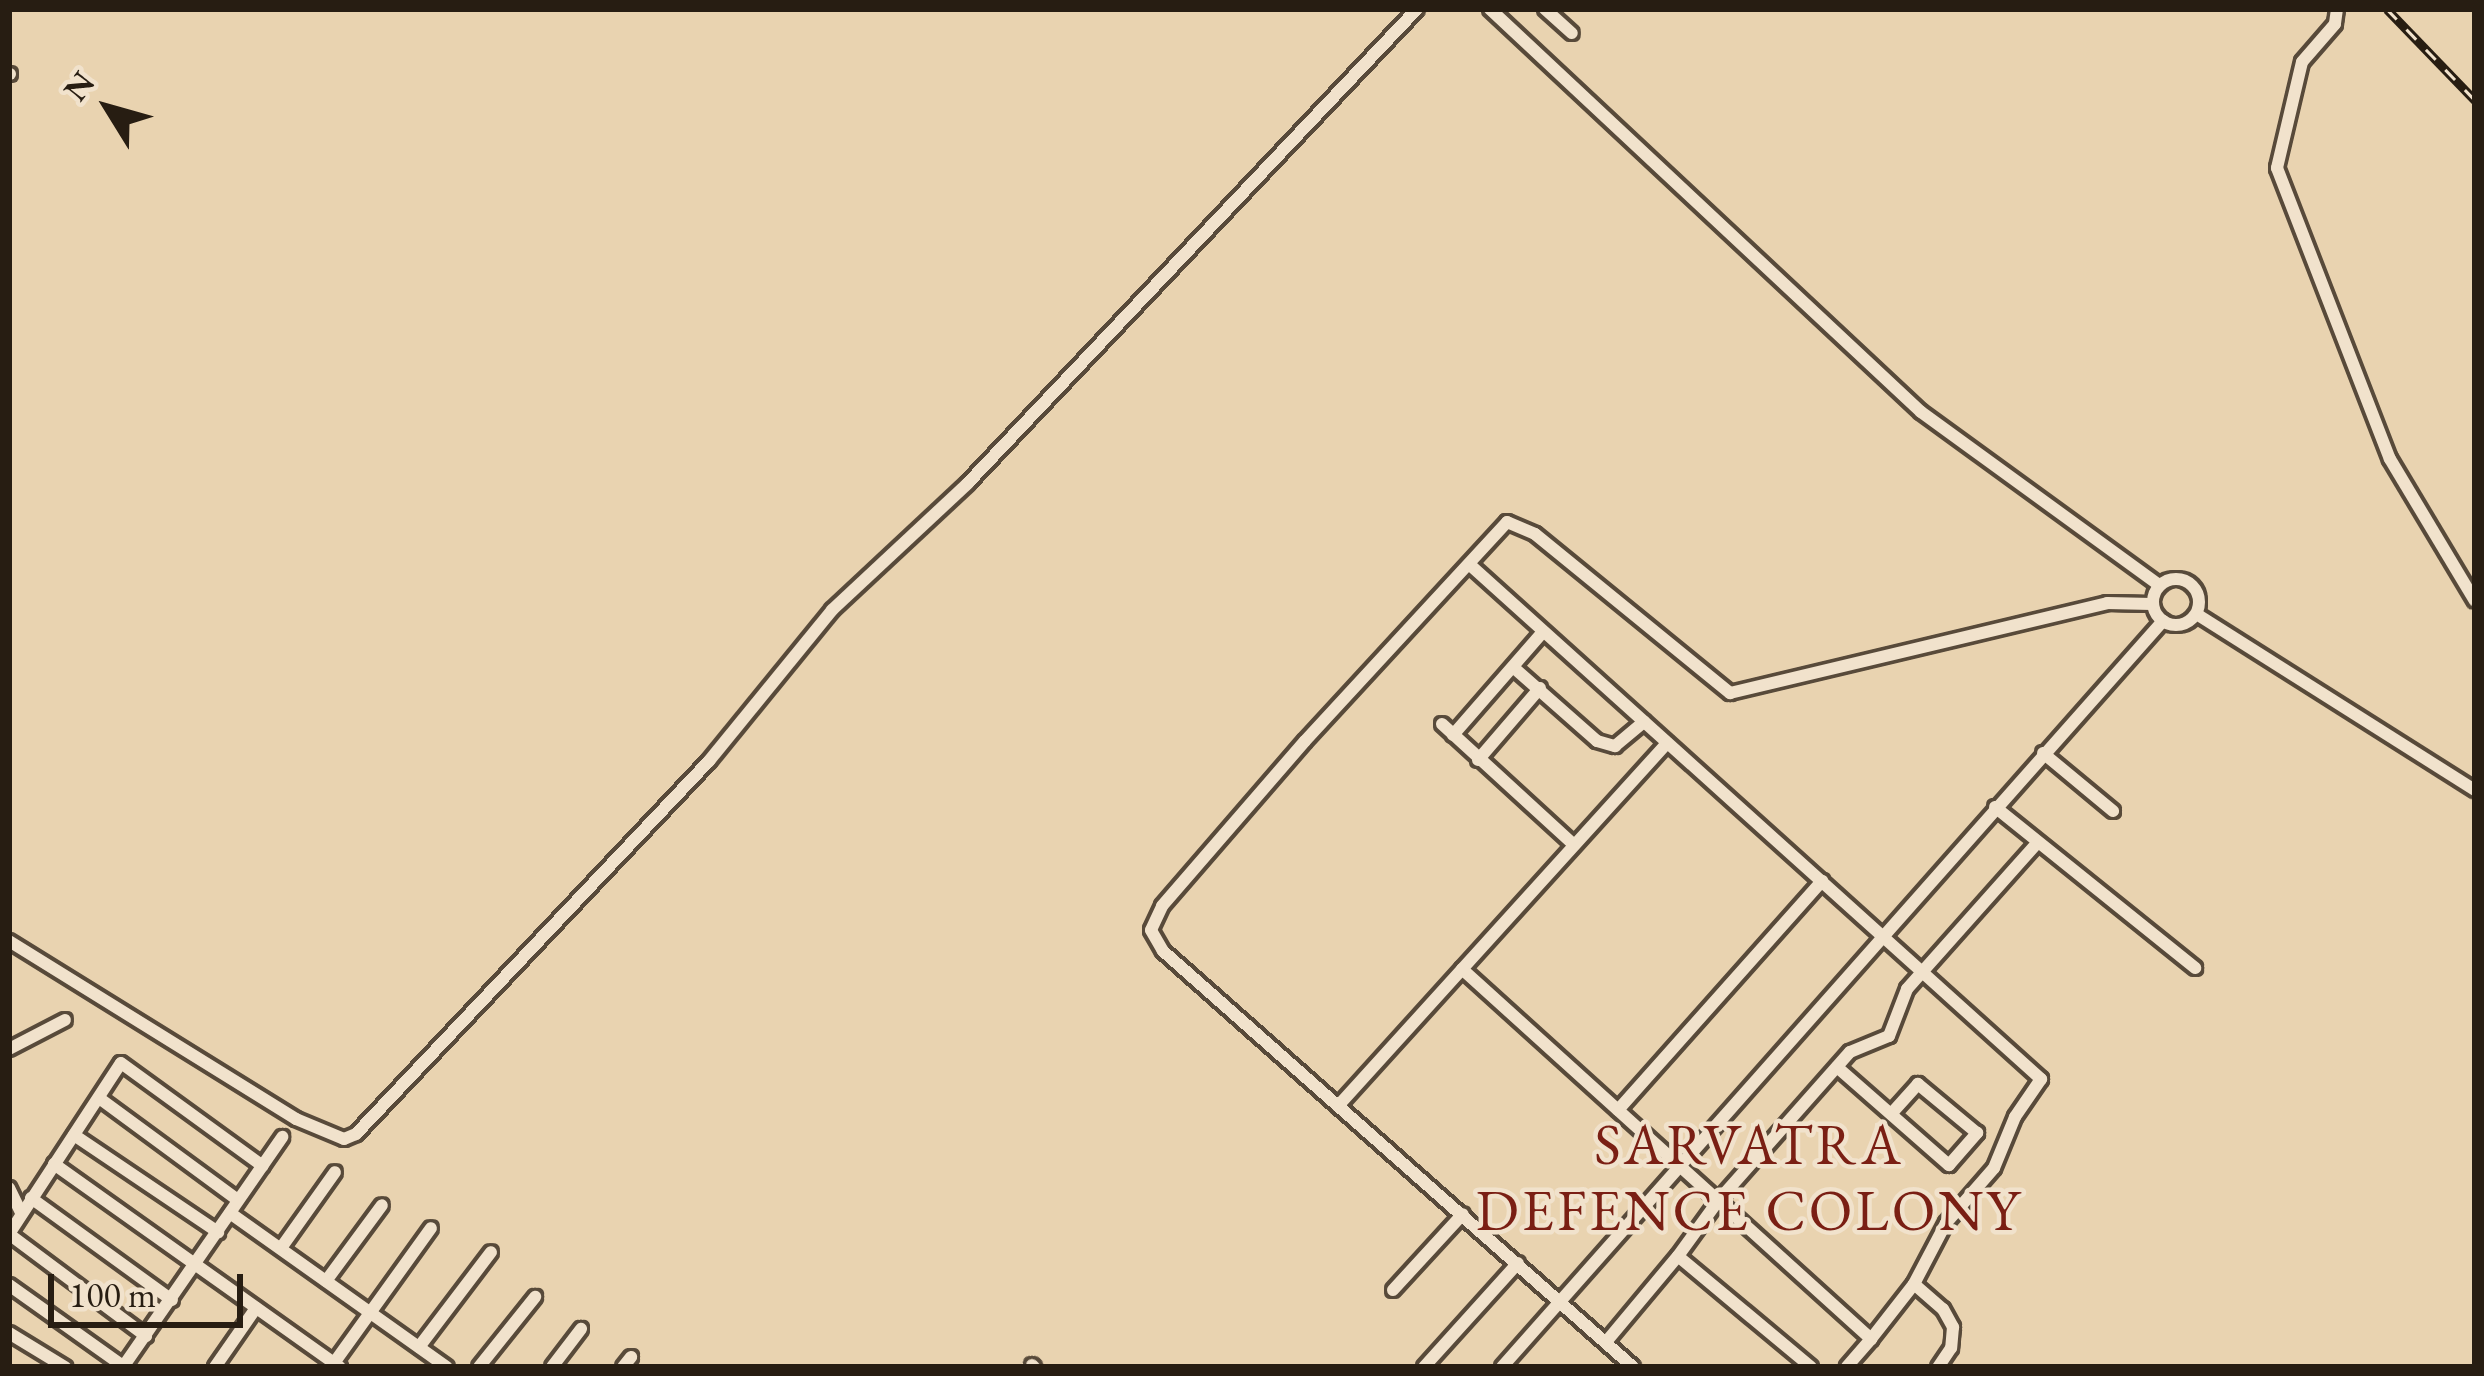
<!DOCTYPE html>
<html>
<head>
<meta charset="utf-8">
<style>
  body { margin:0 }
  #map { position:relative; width:2484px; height:1376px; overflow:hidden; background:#e9d3b0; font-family:"EB Garamond",serif }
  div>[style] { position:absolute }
  .roads { filter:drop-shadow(3px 0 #584a3a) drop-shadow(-3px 0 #584a3a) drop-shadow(0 3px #584a3a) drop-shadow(0 -3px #584a3a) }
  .street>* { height:12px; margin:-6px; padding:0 6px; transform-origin:6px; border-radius:6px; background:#f1e2cc }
  .street>.ring { margin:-6px; padding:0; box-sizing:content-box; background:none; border:12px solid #f1e2cc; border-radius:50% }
  .rail>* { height:9px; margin-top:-4.5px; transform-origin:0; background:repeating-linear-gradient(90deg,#f1e2cc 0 14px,#271d12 0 28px); box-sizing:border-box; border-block:3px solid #271d12 }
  span { translate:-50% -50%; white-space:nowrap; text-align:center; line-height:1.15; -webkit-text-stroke:9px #f1e2cc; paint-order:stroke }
  .neighbourhood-label { font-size:57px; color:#7a1f14; letter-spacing:3px }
  .frame { position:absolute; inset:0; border:12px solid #271d12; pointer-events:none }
  .north { position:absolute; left:48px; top:48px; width:120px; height:120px; -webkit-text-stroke:9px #f1e2cc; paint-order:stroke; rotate:307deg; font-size:33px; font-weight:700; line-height:48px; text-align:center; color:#271d12 }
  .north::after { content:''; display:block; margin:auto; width:42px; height:54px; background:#271d12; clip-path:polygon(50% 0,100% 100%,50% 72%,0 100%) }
  .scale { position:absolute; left:48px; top:1274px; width:195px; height:54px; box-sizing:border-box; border:6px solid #271d12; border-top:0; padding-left:15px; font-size:36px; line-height:42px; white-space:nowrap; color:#271d12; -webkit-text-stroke:9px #f1e2cc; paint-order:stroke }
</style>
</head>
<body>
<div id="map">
  <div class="roads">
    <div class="street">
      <div style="left:1490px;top:9px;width:590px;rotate:43.08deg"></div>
      <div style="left:1921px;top:412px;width:291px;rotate:36deg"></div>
      <div style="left:1545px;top:9px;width:36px;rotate:42deg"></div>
      <div style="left:2337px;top:9px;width:15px;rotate:98deg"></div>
      <div style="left:2335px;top:24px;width:50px;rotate:131deg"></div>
      <div style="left:2302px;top:62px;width:109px;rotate:103.3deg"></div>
      <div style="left:2277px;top:168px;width:312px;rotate:68.8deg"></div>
      <div style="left:2390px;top:459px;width:165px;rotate:59.1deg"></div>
      <div style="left:9px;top:74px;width:1px"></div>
      <div style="left:1469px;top:564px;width:770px;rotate:42deg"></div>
      <div style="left:2041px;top:1079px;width:46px;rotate:124.4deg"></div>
      <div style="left:2015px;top:1117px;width:55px;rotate:112.4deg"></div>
      <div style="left:1994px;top:1168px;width:73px;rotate:131.1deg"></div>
      <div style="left:1946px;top:1223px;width:69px;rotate:117.7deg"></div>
      <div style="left:1914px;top:1284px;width:70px;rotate:128deg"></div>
      <div class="ring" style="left:2153px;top:579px;width:34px;height:34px"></div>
      <div style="left:2198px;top:615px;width:328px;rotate:32.3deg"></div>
      <div style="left:1513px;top:667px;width:112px;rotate:41.4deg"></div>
      <div style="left:1597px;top:741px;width:19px;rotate:16deg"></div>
      <div style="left:1615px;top:746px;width:38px;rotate:-40deg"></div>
      <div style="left:1442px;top:724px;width:179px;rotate:42.5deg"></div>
      <div style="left:1453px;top:735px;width:137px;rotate:-48.9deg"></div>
      <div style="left:2043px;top:753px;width:91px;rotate:39.6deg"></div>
      <div style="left:1478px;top:760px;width:95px;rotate:-49.3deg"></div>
      <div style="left:1995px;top:807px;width:257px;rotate:38.8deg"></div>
      <div style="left:9px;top:941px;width:338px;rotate:31.8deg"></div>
      <div style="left:296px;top:1119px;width:52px;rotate:22.6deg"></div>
      <div style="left:344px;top:1139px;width:13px;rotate:-23deg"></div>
      <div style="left:356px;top:1134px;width:514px;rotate:-46.58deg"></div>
      <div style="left:709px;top:761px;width:195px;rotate:-50.8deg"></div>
      <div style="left:832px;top:610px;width:185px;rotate:-43deg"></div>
      <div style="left:967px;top:484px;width:654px;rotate:-46.55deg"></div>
      <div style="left:1462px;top:969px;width:552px;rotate:42.13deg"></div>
      <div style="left:1871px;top:1339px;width:37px;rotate:131deg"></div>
      <div style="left:9px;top:1049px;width:63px;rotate:-27.4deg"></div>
      <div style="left:1837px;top:1067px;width:149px;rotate:41.2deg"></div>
      <div style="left:1949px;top:1165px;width:43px;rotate:-48.8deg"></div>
      <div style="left:1977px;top:1133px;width:77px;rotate:-140.3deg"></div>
      <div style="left:1918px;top:1084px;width:40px;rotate:132deg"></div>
      <div style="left:99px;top:1098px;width:172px;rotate:36.3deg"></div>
      <div style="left:1338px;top:1106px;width:490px;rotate:-47.8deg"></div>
      <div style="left:1618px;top:1110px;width:307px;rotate:-48.3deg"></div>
      <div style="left:74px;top:1135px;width:174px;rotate:34deg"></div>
      <div style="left:54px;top:1164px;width:351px;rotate:35.4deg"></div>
      <div style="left:9px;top:1188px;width:28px;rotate:64deg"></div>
      <div style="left:31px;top:1198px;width:174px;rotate:35.9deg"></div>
      <div style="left:230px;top:1213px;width:266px;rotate:35.4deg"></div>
      <div style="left:9px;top:1234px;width:204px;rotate:-56.8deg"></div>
      <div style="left:121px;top:1063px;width:175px;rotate:36deg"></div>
      <div style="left:9px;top:1234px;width:171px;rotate:36.7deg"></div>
      <div style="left:281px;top:1248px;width:93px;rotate:-54.6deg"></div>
      <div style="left:326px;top:1281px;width:94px;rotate:-53.6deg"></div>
      <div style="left:1914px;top:1284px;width:38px;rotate:41deg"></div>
      <div style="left:1943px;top:1309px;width:21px;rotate:61deg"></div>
      <div style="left:1953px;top:1327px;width:21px;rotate:95deg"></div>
      <div style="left:1951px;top:1348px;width:23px;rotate:124deg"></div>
      <div style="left:9px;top:1285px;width:140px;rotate:35.4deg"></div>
      <div style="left:1393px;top:1290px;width:103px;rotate:-47.4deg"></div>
      <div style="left:9px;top:1333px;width:66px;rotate:31.3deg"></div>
      <div style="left:1606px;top:1342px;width:112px;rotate:-50.1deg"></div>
      <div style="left:419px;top:1347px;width:119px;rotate:-52.8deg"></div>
      <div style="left:334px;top:1363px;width:166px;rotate:-54.3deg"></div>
      <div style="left:1032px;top:1365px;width:3px;rotate:45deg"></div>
      <div style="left:123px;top:1367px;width:280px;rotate:-55.3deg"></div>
      <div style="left:215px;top:1367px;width:72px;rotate:-55.2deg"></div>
      <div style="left:479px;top:1367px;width:90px;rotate:-51.3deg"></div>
      <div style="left:552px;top:1367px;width:48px;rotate:-52.7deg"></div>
      <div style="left:623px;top:1367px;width:13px;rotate:-51deg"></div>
      <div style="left:1424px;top:1367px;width:140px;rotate:-47.9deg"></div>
      <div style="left:1502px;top:1367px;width:997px;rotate:-48.46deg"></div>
      <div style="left:1633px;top:1367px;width:628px;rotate:-138.49deg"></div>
      <div style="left:1163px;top:951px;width:24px;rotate:-120deg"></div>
      <div style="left:1151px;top:930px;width:26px;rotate:-65deg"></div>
      <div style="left:1162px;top:906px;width:218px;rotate:-49.1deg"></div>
      <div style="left:1305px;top:741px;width:298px;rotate:-47.3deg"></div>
      <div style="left:1507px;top:522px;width:30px;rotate:23deg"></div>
      <div style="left:1535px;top:534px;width:252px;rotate:39.2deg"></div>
      <div style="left:1730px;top:693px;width:388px;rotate:-13.4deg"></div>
      <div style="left:2107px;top:603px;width:45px;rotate:1.3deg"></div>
      <div style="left:1811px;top:1367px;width:173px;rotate:-140.2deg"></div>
      <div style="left:1678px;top:1256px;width:68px;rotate:-54deg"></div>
      <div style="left:1718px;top:1201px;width:199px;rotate:-48.5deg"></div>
      <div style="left:1850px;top:1052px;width:42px;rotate:-22.3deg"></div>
      <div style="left:1889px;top:1036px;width:50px;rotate:-69deg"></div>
      <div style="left:1907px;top:989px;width:194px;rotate:-48.3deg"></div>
    </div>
  </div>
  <div class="rail">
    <div style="left:2387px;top:9px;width:127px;rotate:46deg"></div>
  </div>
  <div class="neighbourhood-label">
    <span style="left:1749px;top:1178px">SARVATRA<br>DEFENCE COLONY</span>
  </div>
  <div class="frame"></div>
  <div class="north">N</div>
  <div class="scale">100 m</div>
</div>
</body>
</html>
